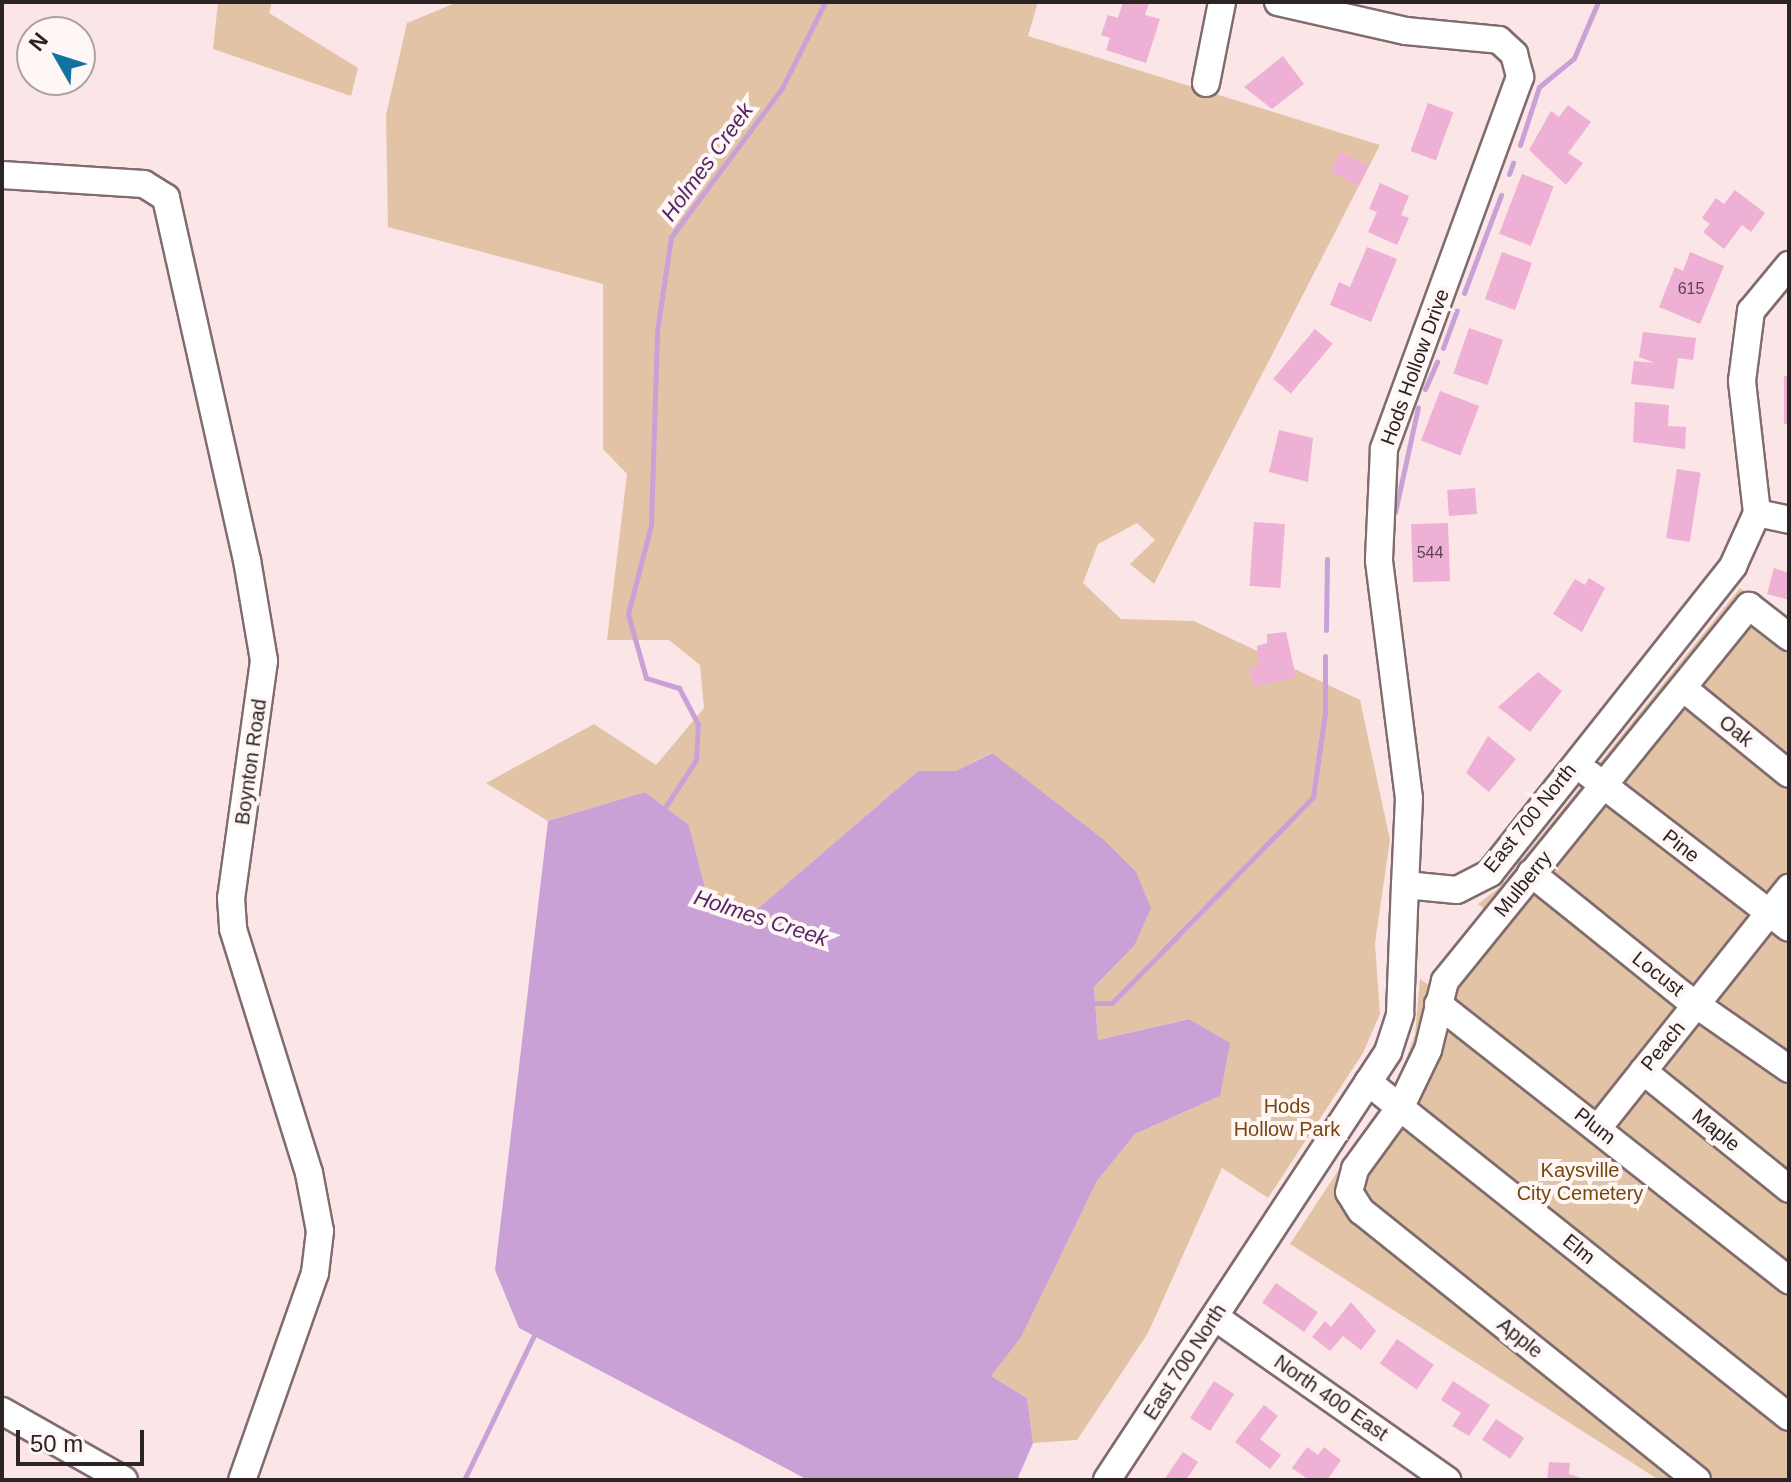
<!DOCTYPE html>
<html>
<head>
<meta charset="utf-8">
<style>
  body { margin:0 }
  #map { position:relative; width:1791px; height:1482px; overflow:hidden; background:#fbe5e7; font-family:Helvetica,sans-serif }
  div>[style] { position:absolute }
  .green>* { inset:0; background:#e3c3a6 }
  .water>* { inset:0; background:#c9a1d7 }
  .stream>* { height:5px; margin:-2.5px; padding:0 2.5px; transform-origin:2.5px; border-radius:2.5px; background:#c9a1d7 }
  .building>* { inset:0; background:#eeb0d4; transform-origin:0 0 }
  .roads { filter:drop-shadow(2px 0 #806c6e) drop-shadow(-2px 0 #806c6e) drop-shadow(0 2px #806c6e) drop-shadow(0 -2px #806c6e) }
  .minor>* { height:26px; margin:-13px; padding:0 13px; transform-origin:13px; border-radius:13px; background:#fff }
  span { translate:-50% -50%; white-space:nowrap; text-align:center; line-height:1.15; -webkit-text-stroke:8px #fff6f6; paint-order:stroke }
  .number-label { font-size:16px; color:#5c4650 }
  .number-label span { -webkit-text-stroke-width:0 }
  .street-label { font-size:20px; color:#2b2324 }
  .park-label { font-size:20px; color:#77470f }
  .water-label { font-size:22px; color:#562666; font-style:italic }
  .frame { position:absolute; inset:0; border:4px solid #2b2324; pointer-events:none }
  .north { position:absolute; left:16px; top:16px; width:80px; height:80px; box-sizing:border-box; background:#fff6f6; border:2px solid #aaa2a2; border-radius:50%; rotate:309deg; font-size:22px; font-weight:700; line-height:32px; text-align:center; color:#2b2324 }
  .north::after { content:''; display:block; margin:auto; width:28px; height:36px; background:#1272a0; clip-path:polygon(50% 0,100% 100%,50% 72%,0 100%) }
  .scale { position:absolute; left:16px; top:1430px; width:128px; height:36px; box-sizing:border-box; border:4px solid #2b2324; border-top:0; padding-left:10px; font-size:24px; line-height:28px; white-space:nowrap; color:#2b2324; -webkit-text-stroke:6px #fff6f6; paint-order:stroke }
</style>
</head>
<body>
<div id="map">
  <div class="green">
    <div style="clip-path:polygon(218px 2px,272px 2px,269px 13px,358px 68px,351px 96px,213px 49px)"></div>
    <div style="clip-path:polygon(458px 2px,1038px 2px,1028px 36px,1380px 145px,1154px 584px,1130px 564px,1155px 540px,1137px 523px,1098px 544px,1083px 583px,1121px 619px,1194px 621px,1360px 700px,1390px 840px,1375px 943px,1380px 1014px,1363px 1053px,1268px 1198px,1222px 1168px,1148px 1333px,1077px 1440px,1033px 1443px,1027px 1398px,991px 1376px,1021px 1336px,1097px 1181px,1135px 1134px,1220px 1096px,1188px 1019px,1098px 1040px,1094px 987px,1134px 946px,1103px 839px,991px 753px,956px 771px,918px 771px,741px 923px,711px 911px,689px 825px,645px 792px,548px 821px,486px 783px,594px 724px,656px 765px,704px 708px,700px 665px,669px 640px,607px 640px,627px 474px,603px 449px,603px 284px,388px 227px,386px 115px,407px 23px)"></div>
    <div style="clip-path:polygon(1740px 588px,1789px 628px,1789px 1480px,1659px 1480px,1290px 1244px,1400px 1076px,1415px 1034px,1420px 979px,1431px 987px,1489px 912px,1478px 904px,1500px 887px)"></div>
  </div>
  <div class="water">
    <div style="clip-path:polygon(992px 753px,1103px 839px,1136px 872px,1151px 908px,1134px 946px,1094px 987px,1098px 1040px,1189px 1019px,1230px 1043px,1220px 1096px,1135px 1134px,1097px 1181px,1021px 1337px,991px 1376px,1027px 1398px,1033px 1443px,1017px 1480px,808px 1480px,519px 1328px,495px 1270px,548px 821px,645px 792px,689px 825px,711px 911px,741px 923px,918px 771px,956px 771px)"></div>
  </div>
  <div class="stream">
    <div style="left:1520px;top:145px;width:61px;rotate:-71.9deg"></div>
    <div style="left:1539px;top:87px;width:45px;rotate:-39.6deg"></div>
    <div style="left:1574px;top:58px;width:61px;rotate:-66.8deg"></div>
    <div style="left:1509px;top:174px;width:12px;rotate:-70deg"></div>
    <div style="left:1464px;top:293px;width:105px;rotate:-69.3deg"></div>
    <div style="left:1443px;top:348px;width:40px;rotate:-69.8deg"></div>
    <div style="left:1425px;top:389px;width:30px;rotate:-66deg"></div>
    <div style="left:1395px;top:512px;width:107px;rotate:-77.6deg"></div>
    <div style="left:1326px;top:630px;width:71px;rotate:-89.2deg"></div>
    <div style="left:664px;top:809px;width:59px;rotate:-56.9deg"></div>
    <div style="left:696px;top:760px;width:36px;rotate:-87deg"></div>
    <div style="left:698px;top:724px;width:41px;rotate:-117.8deg"></div>
    <div style="left:679px;top:688px;width:34px;rotate:-163deg"></div>
    <div style="left:646px;top:678px;width:66px;rotate:-105.7deg"></div>
    <div style="left:628px;top:614px;width:92px;rotate:-75.5deg"></div>
    <div style="left:651px;top:525px;width:194px;rotate:-88.2deg"></div>
    <div style="left:657px;top:331px;width:95px;rotate:-81.5deg"></div>
    <div style="left:671px;top:237px;width:186px;rotate:-53.3deg"></div>
    <div style="left:782px;top:88px;width:96px;rotate:-63.4deg"></div>
    <div style="left:1092px;top:1003px;width:20px"></div>
    <div style="left:1112px;top:1003px;width:288px;rotate:-45.7deg"></div>
    <div style="left:1313px;top:797px;width:85px;rotate:-81.9deg"></div>
    <div style="left:1325px;top:713px;width:57px;rotate:-90deg"></div>
    <div style="left:464px;top:1480px;width:161px;rotate:-64.2deg"></div>
  </div>
  <div class="building">
    <div style="clip-path:polygon(1123px 2px,1149px 3px,1145px 15px,1160px 19px,1146px 63px,1106px 50px,1110px 38px,1101px 35px,1108px 15px,1118px 18px)"></div>
    <div style="clip-path:polygon(1283px 56px,1304px 84px,1272px 109px,1244px 87px)"></div>
    <div style="left:1428px;top:103px;width:27px;height:51px;rotate:20deg"></div>
    <div style="clip-path:polygon(1568px 105px,1591px 122px,1568px 153px,1583px 163px,1566px 185px,1529px 150px,1551px 111px,1559px 117px)"></div>
    <div style="left:1340px;top:152px;width:32px;height:22px;rotate:26deg"></div>
    <div style="left:1522px;top:174px;width:34px;height:64px;rotate:21deg"></div>
    <div style="clip-path:polygon(1380px 183px,1409px 196px,1401px 215px,1409px 218px,1397px 245px,1368px 232px,1377px 212px,1369px 209px)"></div>
    <div style="clip-path:polygon(1735px 190px,1765px 213px,1751px 232px,1742px 225px,1724px 249px,1703px 232px,1710px 224px,1702px 218px,1716px 198px,1724px 204px)"></div>
    <div style="clip-path:polygon(1367px 247px,1397px 259px,1371px 322px,1330px 305px,1339px 282px,1350px 287px)"></div>
    <div style="left:1502px;top:252px;width:32px;height:50px;rotate:20deg"></div>
    <div style="clip-path:polygon(1690px 252px,1724px 266px,1700px 324px,1659px 307px,1675px 267px,1683px 271px)"></div>
    <div style="left:1469px;top:328px;width:36px;height:48px;rotate:19deg"></div>
    <div style="left:1315px;top:329px;width:23px;height:65px;rotate:40deg"></div>
    <div style="clip-path:polygon(1643px 332px,1696px 338px,1693px 360px,1678px 358px,1674px 389px,1631px 384px,1634px 361px,1655px 363px,1639px 357px)"></div>
    <div style="left:1784px;top:376px;width:5px;height:48px"></div>
    <div style="left:1440px;top:391px;width:42px;height:53px;rotate:21deg"></div>
    <div style="clip-path:polygon(1635px 402px,1669px 405px,1668px 426px,1686px 427px,1685px 449px,1633px 442px)"></div>
    <div style="clip-path:polygon(1279px 430px,1313px 438px,1308px 482px,1269px 472px)"></div>
    <div style="left:1677px;top:469px;width:24px;height:70px;rotate:9deg"></div>
    <div style="left:1475px;top:488px;width:26px;height:28px;rotate:86deg"></div>
    <div style="left:1254px;top:522px;width:31px;height:64px;rotate:4deg"></div>
    <div style="left:1448px;top:523px;width:58px;height:37px;rotate:88deg"></div>
    <div style="clip-path:polygon(1774px 568px,1789px 573px,1789px 600px,1767px 594px)"></div>
    <div style="clip-path:polygon(1589px 578px,1605px 588px,1582px 632px,1553px 614px,1575px 579px,1585px 585px)"></div>
    <div style="clip-path:polygon(1286px 632px,1296px 677px,1253px 687px,1250px 668px,1258px 666px,1257px 646px,1267px 643px,1267px 634px)"></div>
    <div style="clip-path:polygon(1538px 672px,1562px 691px,1530px 732px,1498px 707px)"></div>
    <div style="clip-path:polygon(1488px 736px,1516px 759px,1489px 792px,1466px 773px)"></div>
    <div style="left:1276px;top:1283px;width:51px;height:24px;rotate:35deg"></div>
    <div style="clip-path:polygon(1351px 1302px,1376px 1331px,1361px 1350px,1343px 1336px,1330px 1351px,1312px 1337px,1325px 1321px,1331px 1327px)"></div>
    <div style="left:1397px;top:1339px;width:45px;height:30px;rotate:35deg"></div>
    <div style="left:1214px;top:1381px;width:24px;height:44px;rotate:33deg"></div>
    <div style="clip-path:polygon(1453px 1381px,1490px 1405px,1469px 1436px,1452px 1426px,1461px 1413px,1441px 1400px)"></div>
    <div style="clip-path:polygon(1264px 1405px,1278px 1416px,1260px 1439px,1281px 1455px,1270px 1469px,1235px 1442px)"></div>
    <div style="left:1496px;top:1419px;width:34px;height:25px;rotate:34deg"></div>
    <div style="clip-path:polygon(1307px 1447px,1318px 1455px,1324px 1447px,1341px 1460px,1327px 1480px,1309px 1480px,1292px 1468px)"></div>
    <div style="clip-path:polygon(1183px 1452px,1198px 1462px,1186px 1480px,1164px 1480px)"></div>
    <div style="clip-path:polygon(1549px 1462px,1570px 1463px,1569px 1474px,1587px 1480px,1547px 1480px)"></div>
  </div>
  <div class="roads">
    <div class="minor">
      <div style="left:1278px;top:2px;width:131px;rotate:12.8deg"></div>
      <div style="left:1406px;top:31px;width:93px;rotate:5.5deg"></div>
      <div style="left:1499px;top:40px;width:21px;rotate:43deg"></div>
      <div style="left:1514px;top:54px;width:24px;rotate:75deg"></div>
      <div style="left:1520px;top:77px;width:396px;rotate:110.1deg"></div>
      <div style="left:1384px;top:449px;width:112px;rotate:92.6deg"></div>
      <div style="left:1379px;top:561px;width:239px;rotate:82.8deg"></div>
      <div style="left:1409px;top:798px;width:87px;rotate:92.6deg"></div>
      <div style="left:1206px;top:83px;width:83px;rotate:-78.8deg"></div>
      <div style="left:2px;top:175px;width:142px;rotate:3.6deg"></div>
      <div style="left:144px;top:184px;width:26px;rotate:32deg"></div>
      <div style="left:166px;top:198px;width:371px;rotate:77.4deg"></div>
      <div style="left:247px;top:560px;width:102px;rotate:80.4deg"></div>
      <div style="left:264px;top:661px;width:239px;rotate:97.9deg"></div>
      <div style="left:231px;top:898px;width:31px;rotate:86deg"></div>
      <div style="left:233px;top:929px;width:256px;rotate:72.7deg"></div>
      <div style="left:309px;top:1173px;width:59px;rotate:79.3deg"></div>
      <div style="left:320px;top:1231px;width:42px;rotate:96.8deg"></div>
      <div style="left:315px;top:1273px;width:219px;rotate:109.4deg"></div>
      <div style="left:1757px;top:513px;width:33px;rotate:12deg"></div>
      <div style="left:1683px;top:688px;width:136px;rotate:39.1deg"></div>
      <div style="left:1589px;top:774px;width:252px;rotate:37.6deg"></div>
      <div style="left:1531px;top:873px;width:196px;rotate:38.8deg"></div>
      <div style="left:1684px;top:996px;width:128px;rotate:34.8deg"></div>
      <div style="left:1438px;top:1004px;width:447px;rotate:38.2deg"></div>
      <div style="left:1643px;top:1071px;width:188px;rotate:38.9deg"></div>
      <div style="left:1368px;top:1082px;width:538px;rotate:38.51deg"></div>
      <div style="left:1598px;top:1128px;width:307px;rotate:-51.5deg"></div>
      <div style="left:1215px;top:1317px;width:284px;rotate:35.1deg"></div>
      <div style="left:2px;top:1411px;width:140px;rotate:29.5deg"></div>
      <div style="left:1107px;top:1480px;width:512px;rotate:-56.71deg"></div>
      <div style="left:1388px;top:1052px;width:40px;rotate:-72deg"></div>
      <div style="left:1400px;top:1014px;width:129px;rotate:-87.8deg"></div>
      <div style="left:1405px;top:885px;width:52px;rotate:5.5deg"></div>
      <div style="left:1457px;top:890px;width:37px;rotate:-27deg"></div>
      <div style="left:1490px;top:873px;width:392px;rotate:-51.6deg"></div>
      <div style="left:1733px;top:566px;width:58px;rotate:-65.6deg"></div>
      <div style="left:1757px;top:513px;width:133px;rotate:-96.5deg"></div>
      <div style="left:1742px;top:381px;width:71px;rotate:-82.7deg"></div>
      <div style="left:1751px;top:311px;width:60px;rotate:-50.4deg"></div>
      <div style="left:1697px;top:1480px;width:430px;rotate:-141.3deg"></div>
      <div style="left:1361px;top:1211px;width:22px;rotate:-122deg"></div>
      <div style="left:1349px;top:1192px;width:24px;rotate:-75deg"></div>
      <div style="left:1355px;top:1169px;width:78px;rotate:-53.9deg"></div>
      <div style="left:1401px;top:1106px;width:62px;rotate:-64.3deg"></div>
      <div style="left:1428px;top:1050px;width:71px;rotate:-76.2deg"></div>
      <div style="left:1445px;top:981px;width:483px;rotate:-51deg"></div>
      <div style="left:1749px;top:606px;width:51px;rotate:37.8deg"></div>
    </div>
  </div>
  <div class="number-label">
    <span style="left:1691px;top:289px">615</span>
    <span style="left:1430px;top:553px">544</span>
  </div>
  <div class="street-label">
    <span style="left:1415px;top:367px;rotate:-70deg">Hods Hollow Drive</span>
    <span style="left:1736px;top:731px;rotate:39deg">Oak</span>
    <span style="left:251px;top:762px;rotate:-82deg">Boynton Road</span>
    <span style="left:1530px;top:818px;rotate:-51deg">East 700 North</span>
    <span style="left:1681px;top:846px;rotate:38deg">Pine</span>
    <span style="left:1523px;top:884px;rotate:-51deg">Mulberry</span>
    <span style="left:1658px;top:974px;rotate:38deg">Locust</span>
    <span style="left:1663px;top:1046px;rotate:-51deg">Peach</span>
    <span style="left:1595px;top:1126px;rotate:38deg">Plum</span>
    <span style="left:1716px;top:1130px;rotate:39deg">Maple</span>
    <span style="left:1579px;top:1249px;rotate:39deg">Elm</span>
    <span style="left:1520px;top:1338px;rotate:39deg">Apple</span>
    <span style="left:1185px;top:1362px;rotate:-57deg">East 700 North</span>
    <span style="left:1331px;top:1398px;rotate:35deg">North 400 East</span>
  </div>
  <div class="park-label">
    <span style="left:1287px;top:1118px">Hods<br>Hollow Park</span>
    <span style="left:1580px;top:1182px">Kaysville<br>City Cemetery</span>
  </div>
  <div class="water-label">
    <span style="left:707px;top:162px;rotate:-54deg">Holmes Creek</span>
    <span style="left:761px;top:918px;rotate:18deg">Holmes Creek</span>
  </div>
  <div class="frame"></div>
  <div class="north">N</div>
  <div class="scale">50 m</div>
</div>
</body>
</html>
